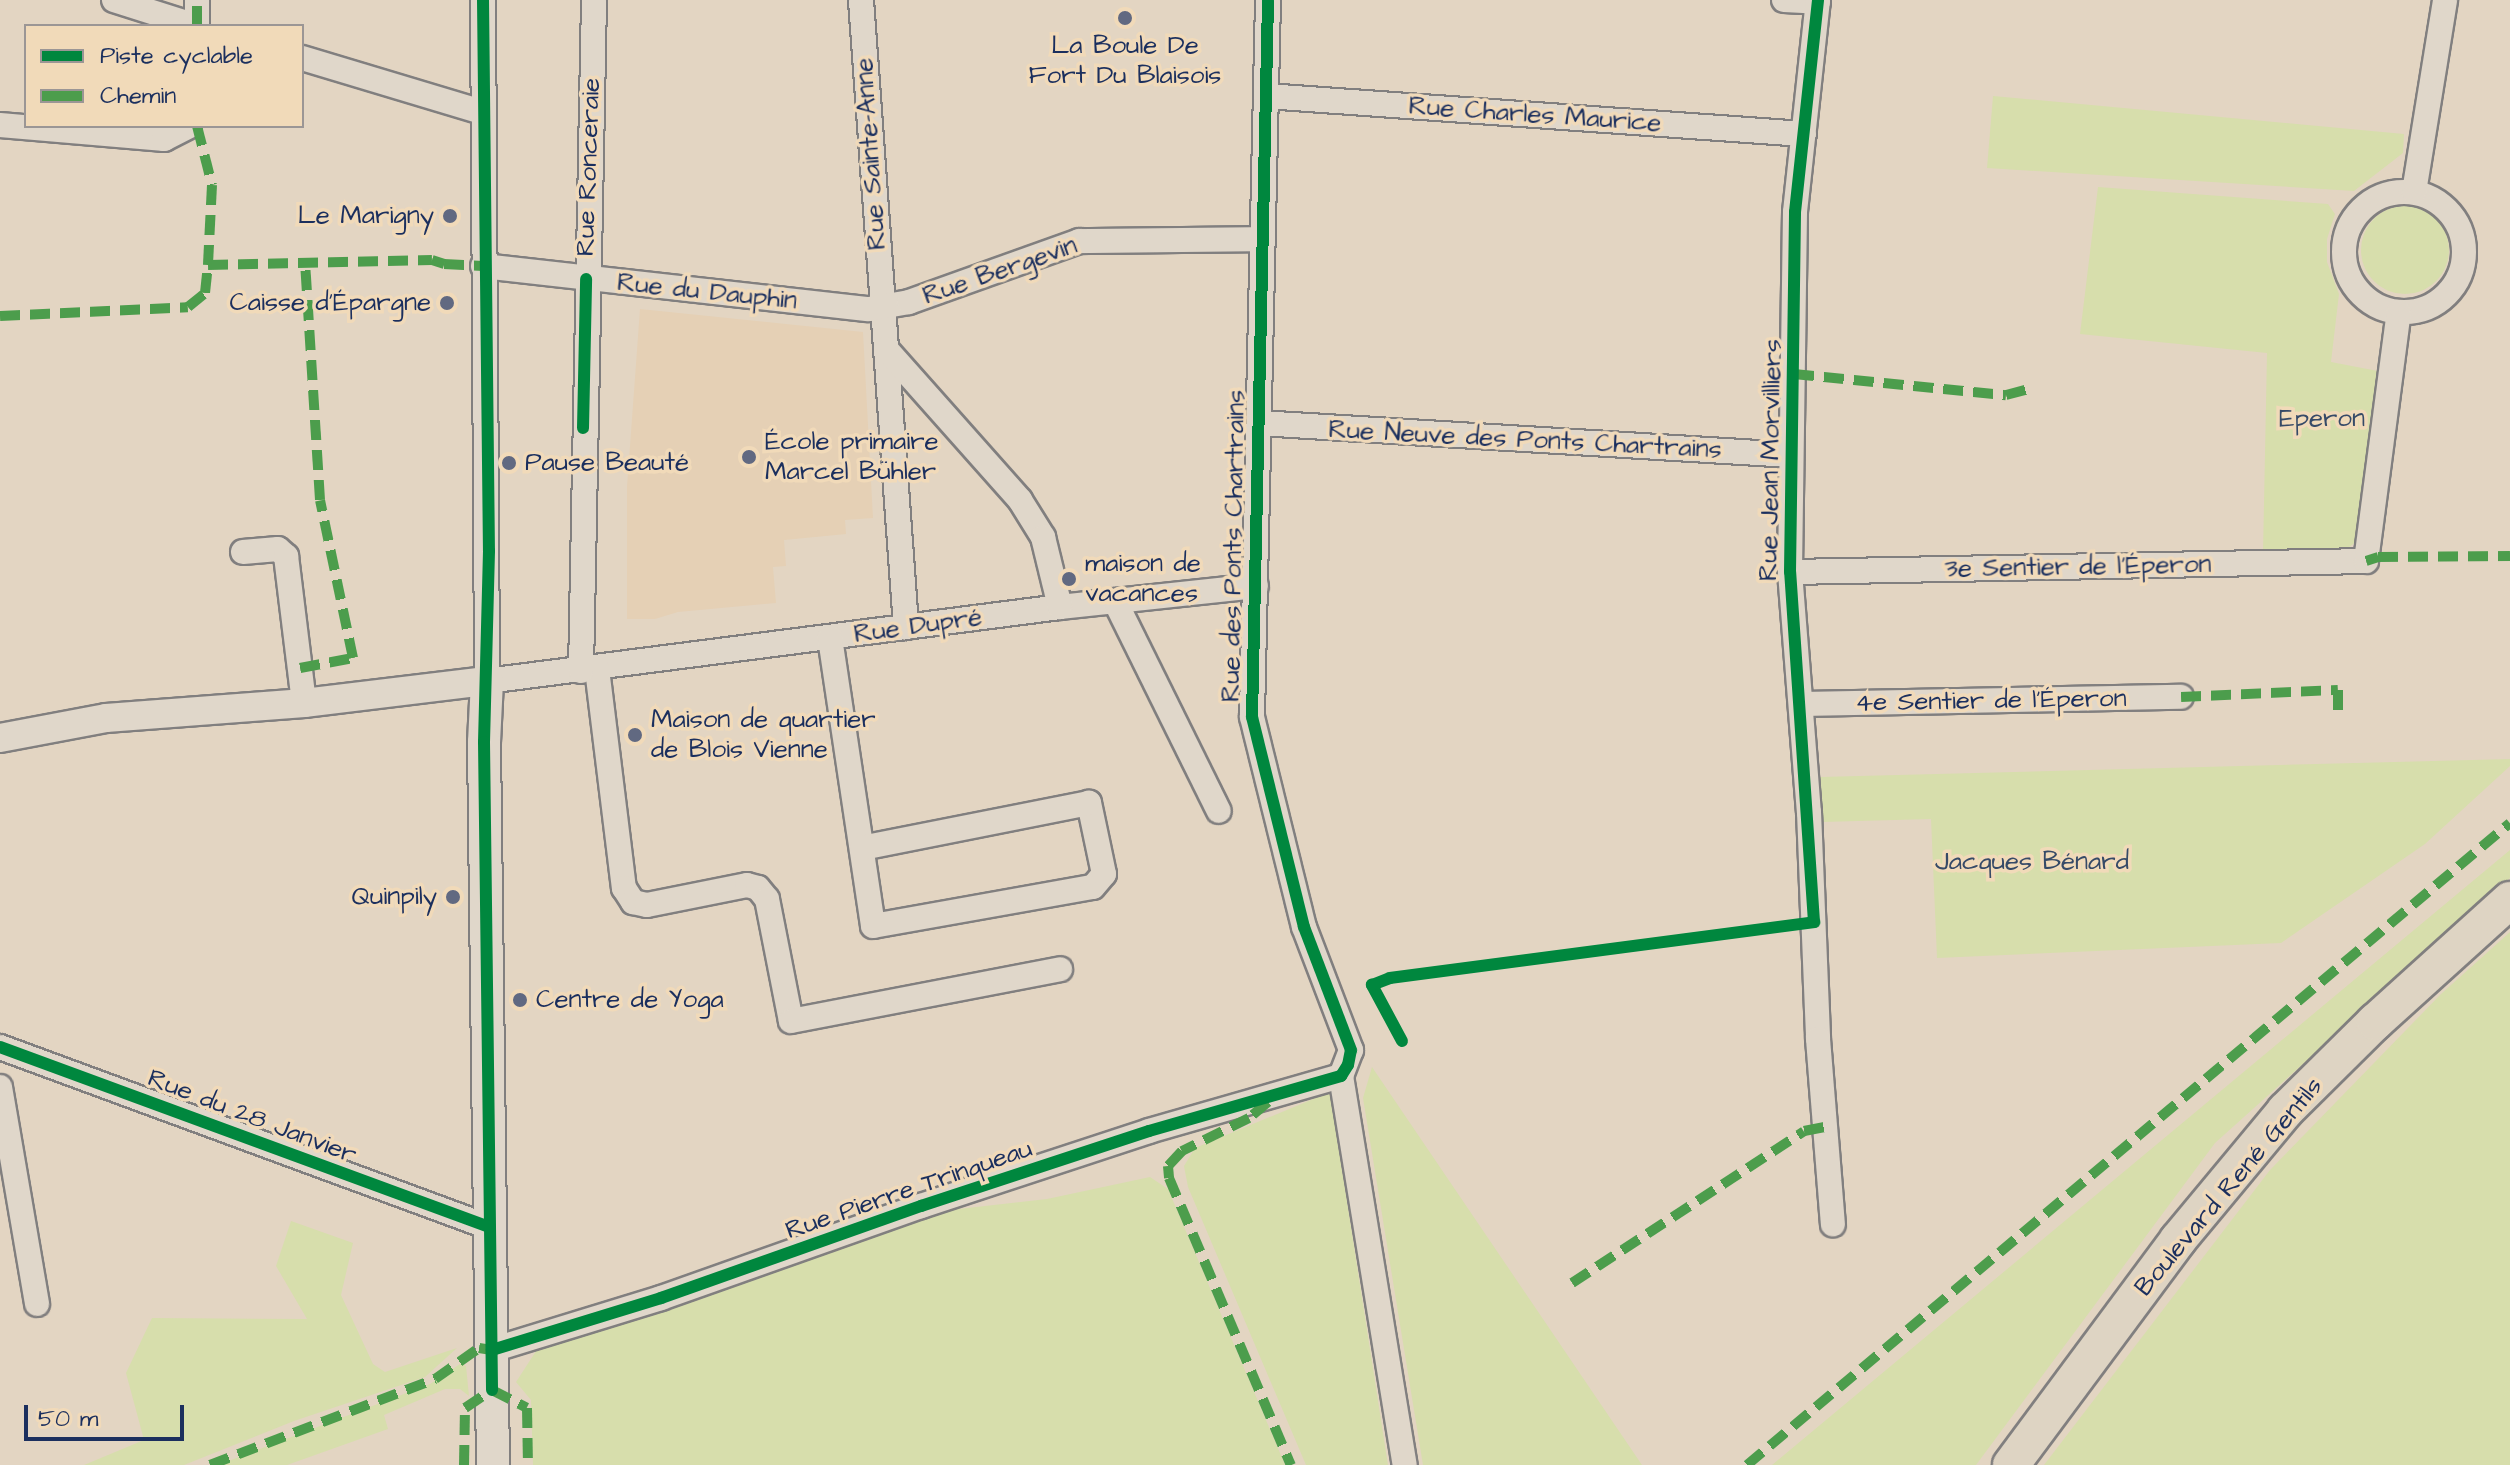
<!DOCTYPE html>
<html>
<head>
<meta charset="utf-8">
<style>
  body { margin:0 }
  #map { position:relative; width:2510px; height:1465px; overflow:hidden; background:#e3d5c2; font-family:"Architects Daughter",sans-serif }
  div>[style] { position:absolute }
  .built>* { inset:0; background:#e5d0b5 }
  .green>* { inset:0; background:#d7deac }
  .round { border-radius:50% }
  .roads { filter:drop-shadow(2px 0 #817f7f) drop-shadow(-2px 0 #817f7f) drop-shadow(0 2px #817f7f) drop-shadow(0 -2px #817f7f) }
  .minor>* { height:24px; margin:-12px; padding:0 12px; transform-origin:12px; border-radius:12px; background:#e0d7ca }
  .minor>.ring { margin:-12px; padding:0; box-sizing:content-box; background:none; border:24px solid #e0d7ca; border-radius:50% }
  .tertiary>* { height:28px; margin:-14px; padding:0 14px; transform-origin:14px; border-radius:14px; background:#e0d7ca }
  .secondary>* { height:32px; margin:-16px; padding:0 16px; transform-origin:16px; border-radius:16px; background:#e0d7ca }
  .primary>* { height:36px; margin:-18px; padding:0 18px; transform-origin:18px; border-radius:18px; background:#ded4c3 }
  .quiet>* { height:10px; margin-top:-5px; transform-origin:0; background:repeating-linear-gradient(90deg,#4c9d4c 0 20px,transparent 0 30px) }
  .cycleway>* { height:12px; margin:-6px; padding:0 6px; transform-origin:6px; border-radius:6px; background:#00873e }
  .dots>* { width:22px; height:22px; translate:-50% -50%; box-sizing:border-box; border:4px solid #f1dab9; border-radius:50% }
  span { translate:-50% -50%; white-space:nowrap; text-align:center; line-height:1.15; -webkit-text-stroke:7px #f1dab9; paint-order:stroke }
  .poi-label { font-size:26px; color:#1b2f5e }
  .right { translate:-100% -50%; text-align:right }
  .left { translate:0 -50%; text-align:left }
  .street-label { font-size:26px; color:#1b2f5e }
  .park-label { font-size:26px; color:#364a67 }
  .legend { position:absolute; left:24px; top:24px; width:280px; height:104px; box-sizing:border-box; background:#f1dab9; border:2px solid #9b9695; margin:0; padding:10px 14px; list-style:none; font-size:24px; color:#1b2f5e }
  .legend li { display:flex; align-items:center; gap:16px; height:40px }
  .legend b { width:40px; border:2px solid #9b9695 }
  .scale { position:absolute; left:24px; top:1405px; width:160px; height:36px; box-sizing:border-box; border:4px solid #1b2f5e; border-top:0; padding-left:10px; font-size:24px; line-height:28px; white-space:nowrap; color:#1b2f5e; -webkit-text-stroke:6px #f1dab9; paint-order:stroke }
</style>
</head>
<body>
<div id="map">
  <div class="built">
    <div style="clip-path:polygon(640px 309px,863px 332px,873px 518px,845px 520px,846px 534px,784px 540px,786px 566px,773px 567px,776px 603px,678px 612px,655px 619px,627px 619px,627px 487px)"></div>
  </div>
  <div class="green">
    <div style="clip-path:polygon(1993px 96px,2404px 134px,2403px 153px,2354px 191px,1987px 168px)"></div>
    <div style="clip-path:polygon(2098px 187px,2328px 204px,2335px 214px,2327px 239px,2327px 262px,2339px 294px,2331px 362px,2383px 372px,2357px 541px,2344px 551px,2263px 553px,2267px 353px,2080px 334px)"></div>
    <div class="round" style="left:2361px;top:206px;width:88px;height:88px"></div>
    <div style="clip-path:polygon(2510px 759px,2510px 766px,2425px 844px,2281px 943px,1937px 958px,1931px 819px,1822px 822px,1820px 777px)"></div>
    <div style="clip-path:polygon(2510px 850px,2510px 878px,2215px 1143px,1976px 1465px,1772px 1465px)"></div>
    <div style="clip-path:polygon(2510px 932px,2510px 1465px,2044px 1465px,2270px 1170px,2441px 994px)"></div>
    <div style="clip-path:polygon(1372px 1067px,1642px 1465px,1423px 1465px,1363px 1098px)"></div>
    <div style="clip-path:polygon(1330px 1092px,1388px 1465px,1306px 1465px,1188px 1187px,1184px 1166px,1195px 1148px)"></div>
    <div style="clip-path:polygon(1150px 1177px,1168px 1189px,1285px 1465px,533px 1465px,531px 1400px,516px 1382px,540px 1345px,632px 1321px,941px 1211px,1047px 1199px)"></div>
    <div style="clip-path:polygon(291px 1221px,353px 1243px,341px 1295px,373px 1364px,385px 1372px,457px 1348px,425px 1377px,294px 1421px,184px 1465px,84px 1465px,144px 1440px,126px 1373px,152px 1318px,307px 1319px,276px 1266px)"></div>
    <div style="clip-path:polygon(460px 1364px,466px 1366px,469px 1396px,460px 1389px,445px 1389px,384px 1415px,388px 1429px,287px 1465px,218px 1465px,430px 1384px)"></div>
  </div>
  <div class="roads">
    <div class="minor">
      <div style="left:114px;top:0;width:86px;rotate:17.6deg"></div>
      <div style="left:483px;top:0;width:681px;rotate:89.66deg"></div>
      <div style="left:487px;top:681px;width:578px;rotate:-7.36deg"></div>
      <div style="left:1060px;top:607px;width:197px;rotate:-6.1deg"></div>
      <div style="left:861px;top:0;width:629px;rotate:85.89deg"></div>
      <div style="left:1268px;top:0;width:717px;rotate:91.28deg"></div>
      <div style="left:1252px;top:717px;width:216px;rotate:76.1deg"></div>
      <div style="left:1304px;top:927px;width:132px;rotate:69.1deg"></div>
      <div style="left:1351px;top:1050px;width:28px;rotate:111deg"></div>
      <div style="left:1784px;top:0;width:34px;rotate:3deg"></div>
      <div style="left:1818px;top:0;width:213px;rotate:96.2deg"></div>
      <div style="left:1795px;top:212px;width:360px;rotate:90.8deg"></div>
      <div style="left:1790px;top:572px;width:241px;rotate:85.5deg"></div>
      <div style="left:1809px;top:812px;width:227px;rotate:87.7deg"></div>
      <div style="left:1818px;top:1039px;width:186px;rotate:85.4deg"></div>
      <div style="left:197px;top:26px;width:26px;rotate:-90deg"></div>
      <div style="left:302px;top:58px;width:188px;rotate:16.7deg"></div>
      <div style="left:1266px;top:96px;width:539px;rotate:4.04deg"></div>
      <div style="left:0;top:125px;width:165px;rotate:4.9deg"></div>
      <div style="left:164px;top:139px;width:28px;rotate:-27deg"></div>
      <div class="ring" style="left:2344px;top:192px;width:96px;height:96px"></div>
      <div style="left:2414px;top:192px;width:194px;rotate:-80.8deg"></div>
      <div style="left:483px;top:266px;width:388px;rotate:6.4deg"></div>
      <div style="left:869px;top:309px;width:41px;rotate:-9.9deg"></div>
      <div style="left:909px;top:302px;width:181px;rotate:-19.7deg"></div>
      <div style="left:1079px;top:241px;width:183px;rotate:-0.6deg"></div>
      <div style="left:886px;top:349px;width:202px;rotate:48.4deg"></div>
      <div style="left:1020px;top:500px;width:44px;rotate:58.1deg"></div>
      <div style="left:1043px;top:537px;width:72px;rotate:76.3deg"></div>
      <div style="left:1259px;top:423px;width:533px;rotate:3.44deg"></div>
      <div style="left:243px;top:552px;width:35px;rotate:-5deg"></div>
      <div style="left:278px;top:549px;width:11px;rotate:41deg"></div>
      <div style="left:286px;top:556px;width:148px;rotate:83deg"></div>
      <div style="left:1790px;top:572px;width:576px;rotate:-1.09deg"></div>
      <div style="left:2366px;top:561px;width:251px;rotate:-82.5deg"></div>
      <div style="left:1115px;top:601px;width:234px;rotate:63.7deg"></div>
      <div style="left:830px;top:638px;width:291px;rotate:81.5deg"></div>
      <div style="left:873px;top:926px;width:223px;rotate:-10.1deg"></div>
      <div style="left:1093px;top:887px;width:17px;rotate:-50deg"></div>
      <div style="left:1104px;top:874px;width:73px;rotate:-101.9deg"></div>
      <div style="left:1089px;top:803px;width:231px;rotate:168.8deg"></div>
      <div style="left:597px;top:669px;width:221px;rotate:83deg"></div>
      <div style="left:624px;top:888px;width:17px;rotate:57deg"></div>
      <div style="left:633px;top:902px;width:14px;rotate:12deg"></div>
      <div style="left:647px;top:905px;width:102px;rotate:-11.3deg"></div>
      <div style="left:747px;top:885px;width:11px;rotate:15deg"></div>
      <div style="left:758px;top:888px;width:14px;rotate:51deg"></div>
      <div style="left:767px;top:899px;width:124px;rotate:78.9deg"></div>
      <div style="left:791px;top:1021px;width:274px;rotate:-10.9deg"></div>
      <div style="left:581px;top:671px;width:671px;rotate:-88.89deg"></div>
      <div style="left:1801px;top:704px;width:380px;rotate:-1.1deg"></div>
      <div style="left:0;top:1047px;width:521px;rotate:20.21deg"></div>
      <div style="left:1341px;top:1076px;width:394px;rotate:80.7deg"></div>
      <div style="left:0;top:1087px;width:220px;rotate:80.3deg"></div>
      <div style="left:492px;top:1350px;width:177px;rotate:-17.1deg"></div>
      <div style="left:661px;top:1298px;width:276px;rotate:-19.5deg"></div>
      <div style="left:921px;top:1206px;width:240px;rotate:-18.2deg"></div>
      <div style="left:1149px;top:1131px;width:200px;rotate:-16deg"></div>
    </div>
    <div class="tertiary">
      <div style="left:0;top:738px;width:108px;rotate:-10.7deg"></div>
      <div style="left:106px;top:718px;width:199px;rotate:-4.3deg"></div>
      <div style="left:304px;top:703px;width:184px;rotate:-6.9deg"></div>
    </div>
    <div class="secondary">
      <div style="left:487px;top:681px;width:61px;rotate:92.8deg"></div>
      <div style="left:484px;top:742px;width:723px;rotate:89.29deg"></div>
    </div>
    <div class="primary">
      <div style="left:2011px;top:1465px;width:280px;rotate:-53.4deg"></div>
      <div style="left:2178px;top:1240px;width:168px;rotate:-50.3deg"></div>
      <div style="left:2285px;top:1111px;width:127px;rotate:-44.7deg"></div>
      <div style="left:2375px;top:1022px;width:182px;rotate:-42.1deg"></div>
    </div>
  </div>
  <div class="quiet">
    <div style="left:197px;top:26px;width:26px;rotate:-90deg"></div>
    <div style="left:197px;top:126px;width:61px;rotate:75.7deg"></div>
    <div style="left:212px;top:185px;width:80px;rotate:92.9deg"></div>
    <div style="left:0;top:316px;width:188px;rotate:-2.7deg"></div>
    <div style="left:188px;top:307px;width:22px;rotate:-39deg"></div>
    <div style="left:205px;top:293px;width:28px;rotate:-84deg"></div>
    <div style="left:208px;top:265px;width:224px;rotate:-1.3deg"></div>
    <div style="left:432px;top:260px;width:13px;rotate:18deg"></div>
    <div style="left:444px;top:264px;width:39px;rotate:3deg"></div>
    <div style="left:1794px;top:374px;width:213px;rotate:5.7deg"></div>
    <div style="left:2006px;top:395px;width:23px;rotate:-15deg"></div>
    <div style="left:2366px;top:561px;width:13px;rotate:-18deg"></div>
    <div style="left:2378px;top:557px;width:132px;rotate:-0.4deg"></div>
    <div style="left:300px;top:668px;width:54px;rotate:-10.7deg"></div>
    <div style="left:353px;top:658px;width:161px;rotate:-101.8deg"></div>
    <div style="left:320px;top:500px;width:236px;rotate:-93.6deg"></div>
    <div style="left:2181px;top:697px;width:157px;rotate:-2.6deg"></div>
    <div style="left:2338px;top:690px;width:25px;rotate:90deg"></div>
    <div style="left:1268px;top:1102px;width:25px;rotate:140deg"></div>
    <div style="left:1249px;top:1118px;width:75px;rotate:153.8deg"></div>
    <div style="left:1182px;top:1151px;width:21px;rotate:133deg"></div>
    <div style="left:1168px;top:1166px;width:12px;rotate:85deg"></div>
    <div style="left:1169px;top:1178px;width:312px;rotate:67deg"></div>
    <div style="left:1572px;top:1283px;width:277px;rotate:-33.2deg"></div>
    <div style="left:1804px;top:1131px;width:21px;rotate:-11deg"></div>
    <div style="left:210px;top:1465px;width:241px;rotate:-20.9deg"></div>
    <div style="left:435px;top:1379px;width:54px;rotate:-35.2deg"></div>
    <div style="left:479px;top:1348px;width:13px;rotate:9deg"></div>
    <div style="left:464px;top:1465px;width:57px;rotate:-89deg"></div>
    <div style="left:465px;top:1408px;width:32px;rotate:-34deg"></div>
    <div style="left:492px;top:1390px;width:39px;rotate:27deg"></div>
    <div style="left:527px;top:1408px;width:57px;rotate:89deg"></div>
    <div style="left:1747px;top:1465px;width:997px;rotate:-40.08deg"></div>
  </div>
  <div class="cycleway">
    <div style="left:483px;top:0;width:551px;rotate:89.38deg"></div>
    <div style="left:489px;top:551px;width:191px;rotate:91.5deg"></div>
    <div style="left:484px;top:742px;width:648px;rotate:89.29deg"></div>
    <div style="left:583px;top:428px;width:149px;rotate:-88.8deg"></div>
    <div style="left:1402px;top:1041px;width:64px;rotate:-118.2deg"></div>
    <div style="left:1372px;top:985px;width:19px;rotate:-21deg"></div>
    <div style="left:1390px;top:978px;width:428px;rotate:-7.5deg"></div>
    <div style="left:1814px;top:922px;width:351px;rotate:-93.9deg"></div>
    <div style="left:1790px;top:572px;width:360px;rotate:-89.2deg"></div>
    <div style="left:1795px;top:212px;width:213px;rotate:-83.8deg"></div>
    <div style="left:0;top:1047px;width:521px;rotate:20.21deg"></div>
    <div style="left:492px;top:1350px;width:177px;rotate:-17.1deg"></div>
    <div style="left:661px;top:1298px;width:276px;rotate:-19.5deg"></div>
    <div style="left:921px;top:1206px;width:240px;rotate:-18.2deg"></div>
    <div style="left:1149px;top:1131px;width:200px;rotate:-16deg"></div>
    <div style="left:1341px;top:1076px;width:13px;rotate:-58deg"></div>
    <div style="left:1348px;top:1065px;width:15px;rotate:-79deg"></div>
    <div style="left:1351px;top:1050px;width:132px;rotate:-110.9deg"></div>
    <div style="left:1304px;top:927px;width:216px;rotate:-103.9deg"></div>
    <div style="left:1252px;top:717px;width:717px;rotate:-88.72deg"></div>
  </div>
  <div class="dots">
    <div style="left:1125px;top:18px;background:#616981"></div>
    <div style="left:450px;top:216px;background:#616981"></div>
    <div style="left:447px;top:303px;background:#616981"></div>
    <div style="left:749px;top:457px;background:#616981"></div>
    <div style="left:509px;top:463px;background:#616981"></div>
    <div style="left:1069px;top:579px;background:#616981"></div>
    <div style="left:635px;top:735px;background:#616981"></div>
    <div style="left:453px;top:897px;background:#616981"></div>
    <div style="left:520px;top:1000px;background:#616981"></div>
  </div>
  <div class="poi-label">
    <span style="left:1125px;top:61px">La Boule De<br>Fort Du Blaisois</span>
    <span class="right" style="left:434px;top:216px">Le Marigny</span>
    <span class="right" style="left:431px;top:303px">Caisse d'Épargne</span>
    <span class="left" style="left:765px;top:457px">École primaire<br>Marcel Bühler</span>
    <span class="left" style="left:525px;top:463px">Pause Beauté</span>
    <span class="left" style="left:1085px;top:579px">maison de<br>vacances</span>
    <span class="left" style="left:651px;top:735px">Maison de quartier<br>de Blois Vienne</span>
    <span class="right" style="left:437px;top:897px">Quinpily</span>
    <span class="left" style="left:536px;top:1000px">Centre de Yoga</span>
  </div>
  <div class="street-label">
    <span style="left:1535px;top:115px;rotate:4deg">Rue Charles Maurice</span>
    <span style="left:871px;top:154px;rotate:-94deg">Rue Sainte-Anne</span>
    <span style="left:589px;top:167px;rotate:-88deg">Rue Ronceraie</span>
    <span style="left:1000px;top:271px;rotate:-19deg">Rue Bergevin</span>
    <span style="left:707px;top:292px;rotate:6deg">Rue du Dauphin</span>
    <span style="left:1525px;top:440px;rotate:3deg">Rue Neuve des Ponts Chartrains</span>
    <span style="left:1771px;top:460px;rotate:-89deg">Rue Jean Morvilliers</span>
    <span style="left:1234px;top:546px;rotate:-89deg">Rue des Ponts Chartrains</span>
    <span style="left:2078px;top:567px;rotate:-1deg">3e Sentier de l'Éperon</span>
    <span style="left:918px;top:626px;rotate:-8deg">Rue Dupré</span>
    <span style="left:1991px;top:701px;rotate:-1deg">4e Sentier de l'Éperon</span>
    <span style="left:252px;top:1117px;rotate:21deg">Rue du 28 Janvier</span>
    <span style="left:2229px;top:1187px;rotate:-50deg">Boulevard René Gentils</span>
    <span style="left:909px;top:1190px;rotate:-19deg">Rue Pierre Trinqueau</span>
  </div>
  <div class="park-label">
    <span style="left:2322px;top:419px">Eperon</span>
    <span style="left:2032px;top:862px">Jacques Bénard</span>
  </div>
  <ul class="legend">
  <li><b style="height:10px;background:#00873e"></b>Piste cyclable</li>
  <li><b style="height:10px;background:#4c9d4c"></b>Chemin</li>
  </ul>
  <div class="scale">50 m</div>
</div>
</body>
</html>
